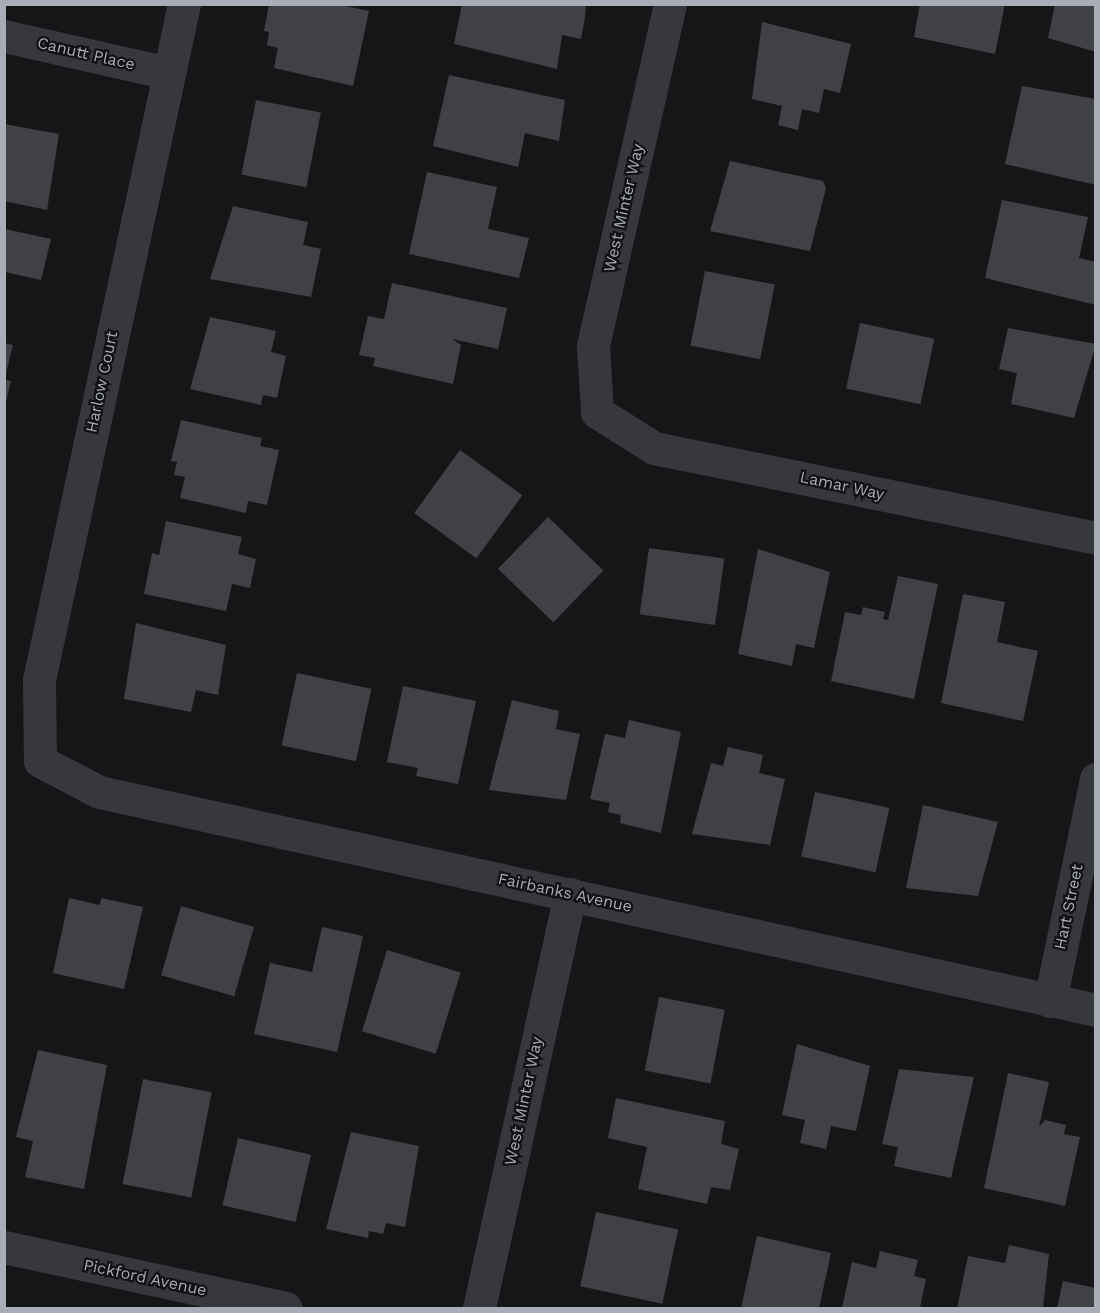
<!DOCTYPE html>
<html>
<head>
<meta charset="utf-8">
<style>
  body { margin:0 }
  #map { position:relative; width:1100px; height:1313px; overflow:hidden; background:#161618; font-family:"Work Sans",sans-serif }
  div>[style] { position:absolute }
  .building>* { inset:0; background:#404145; transform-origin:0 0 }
  .minor>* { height:33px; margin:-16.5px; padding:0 16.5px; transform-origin:16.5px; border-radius:16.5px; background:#37383d }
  span { translate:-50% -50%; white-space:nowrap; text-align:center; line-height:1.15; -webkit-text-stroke:4.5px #111113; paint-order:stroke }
  .street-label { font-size:16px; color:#a8adb8 }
  .frame { position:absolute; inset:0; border:6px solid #a8adb8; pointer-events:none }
</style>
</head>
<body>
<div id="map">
  <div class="building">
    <div style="clip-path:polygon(269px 4px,336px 4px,369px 11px,353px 86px,274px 68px,278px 48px,267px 45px,269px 32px,264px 31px)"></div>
    <div style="clip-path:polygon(462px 4px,586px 4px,585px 17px,581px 39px,562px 35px,557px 69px,454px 44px)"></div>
    <div style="clip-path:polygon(920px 4px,1005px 4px,995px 54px,914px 37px)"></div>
    <div style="clip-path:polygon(1055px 4px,1096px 4px,1096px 52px,1048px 38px)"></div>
    <div style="clip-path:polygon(762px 22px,851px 44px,840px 93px,824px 89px,819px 113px,802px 109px,798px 130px,778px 125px,782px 106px,752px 99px)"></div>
    <div style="clip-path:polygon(449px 75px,565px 100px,559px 141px,525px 133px,518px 167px,433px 146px)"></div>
    <div style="clip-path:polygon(1022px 86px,1096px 99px,1096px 185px,1005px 164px)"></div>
    <div style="left:256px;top:100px;width:66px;height:76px;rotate:11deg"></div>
    <div style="clip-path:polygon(4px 124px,59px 134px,47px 210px,4px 201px)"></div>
    <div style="clip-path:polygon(730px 161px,823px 181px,826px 188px,810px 251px,710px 231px)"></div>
    <div style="clip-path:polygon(427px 172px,497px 187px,488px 229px,529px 238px,519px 278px,409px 254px)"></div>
    <div style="clip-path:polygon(1002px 200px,1088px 217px,1079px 258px,1096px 262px,1096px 305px,985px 278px)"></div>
    <div style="clip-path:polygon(233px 206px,308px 222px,303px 245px,321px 249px,311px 297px,210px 279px)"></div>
    <div style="clip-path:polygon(5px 229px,51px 239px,41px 280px,5px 272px)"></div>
    <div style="left:705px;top:271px;width:71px;height:76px;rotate:11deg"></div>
    <div style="clip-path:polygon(392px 283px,507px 308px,498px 349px,452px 339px,461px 345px,453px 384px,373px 366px,375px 358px,359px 355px,368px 316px,384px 319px)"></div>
    <div style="clip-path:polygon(210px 317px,276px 331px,271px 352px,286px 356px,277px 398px,263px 395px,261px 405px,190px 389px)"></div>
    <div style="left:860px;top:323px;width:76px;height:67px;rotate:12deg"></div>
    <div style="clip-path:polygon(1008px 328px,1096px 344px,1074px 418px,1011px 404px,1017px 373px,999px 369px)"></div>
    <div style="clip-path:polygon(4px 343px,13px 345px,5px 377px,4px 377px)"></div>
    <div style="clip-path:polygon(5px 380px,11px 381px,5px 406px)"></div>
    <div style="clip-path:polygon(181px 420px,262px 438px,260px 446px,279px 450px,267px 505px,248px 501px,246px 513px,180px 498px,185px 477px,174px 475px,177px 462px,171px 461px)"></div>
    <div style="left:460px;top:450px;width:77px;height:78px;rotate:36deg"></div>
    <div style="left:548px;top:517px;width:77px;height:72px;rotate:44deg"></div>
    <div style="clip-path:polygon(166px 521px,242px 537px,238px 554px,256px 559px,250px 588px,232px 584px,226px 611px,144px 594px,152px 553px,159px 555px)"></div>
    <div style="left:649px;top:548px;width:76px;height:67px;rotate:8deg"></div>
    <div style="clip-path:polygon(758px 549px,830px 572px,814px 648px,796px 644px,792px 666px,738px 654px)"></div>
    <div style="clip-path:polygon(898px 576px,938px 584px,914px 699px,831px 681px,845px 612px,861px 615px,863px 607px,885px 612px,883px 619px,888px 620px)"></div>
    <div style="clip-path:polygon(963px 594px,1005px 602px,997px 642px,1038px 651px,1023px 721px,941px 703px)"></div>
    <div style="clip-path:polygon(136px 623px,226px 645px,218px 695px,196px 690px,191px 712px,124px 699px)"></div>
    <div style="left:297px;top:673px;width:76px;height:74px;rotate:12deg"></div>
    <div style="clip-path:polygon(403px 686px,476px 701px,458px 784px,416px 776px,418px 768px,387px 762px)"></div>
    <div style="clip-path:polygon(512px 700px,559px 711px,556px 729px,580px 734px,566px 800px,489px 790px)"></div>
    <div style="clip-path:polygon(629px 720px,681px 732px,661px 833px,620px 823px,621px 815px,608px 812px,610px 803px,590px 799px,605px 734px,625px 738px)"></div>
    <div style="clip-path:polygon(728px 747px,763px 755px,759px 773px,785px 779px,770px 845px,692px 834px,711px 763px,723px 766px)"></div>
    <div style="left:815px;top:792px;width:76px;height:66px;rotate:12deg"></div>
    <div style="clip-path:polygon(923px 805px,998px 822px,978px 896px,906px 888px)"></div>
    <div style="clip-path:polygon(69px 898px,100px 905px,101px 898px,143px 907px,124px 989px,53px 973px)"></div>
    <div style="left:181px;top:906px;width:76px;height:72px;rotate:16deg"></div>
    <div style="clip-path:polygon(322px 927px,363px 936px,337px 1052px,254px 1034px,270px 963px,312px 972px)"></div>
    <div style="left:387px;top:950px;width:77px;height:85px;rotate:17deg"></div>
    <div style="left:659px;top:997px;width:67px;height:75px;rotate:11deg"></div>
    <div style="clip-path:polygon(797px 1044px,870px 1066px,856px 1131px,831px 1126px,826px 1149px,800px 1143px,805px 1120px,782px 1115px)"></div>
    <div style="clip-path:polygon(38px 1050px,107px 1065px,84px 1189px,25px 1177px,33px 1141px,16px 1137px)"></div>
    <div style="clip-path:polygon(899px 1069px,974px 1077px,951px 1178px,894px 1166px,898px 1147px,882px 1144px)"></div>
    <div style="clip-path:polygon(1008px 1073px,1049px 1082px,1039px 1127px,1045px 1120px,1066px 1125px,1064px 1134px,1080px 1137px,1065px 1206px,984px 1188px)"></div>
    <div style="left:143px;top:1079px;width:70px;height:107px;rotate:11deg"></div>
    <div style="clip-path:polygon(616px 1098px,725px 1121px,721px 1144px,739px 1149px,730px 1190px,711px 1187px,707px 1204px,638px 1189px,647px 1147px,608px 1138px)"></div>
    <div style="clip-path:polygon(351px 1132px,419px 1146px,405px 1227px,386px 1223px,383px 1234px,369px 1231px,368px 1238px,326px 1229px)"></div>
    <div style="left:238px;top:1138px;width:75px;height:69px;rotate:13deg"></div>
    <div style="left:596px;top:1212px;width:84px;height:76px;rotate:12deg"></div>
    <div style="clip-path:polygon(757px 1236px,831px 1253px,819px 1308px,741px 1308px)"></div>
    <div style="clip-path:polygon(1009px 1245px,1049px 1254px,1043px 1308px,957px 1308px,968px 1256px,1005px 1263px)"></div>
    <div style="clip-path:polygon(880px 1251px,918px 1260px,914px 1276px,926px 1279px,920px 1308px,842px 1308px,852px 1262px,876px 1268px)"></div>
    <div style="clip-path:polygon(1063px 1281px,1096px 1288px,1096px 1308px,1057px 1308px)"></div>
  </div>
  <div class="minor">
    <div style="left:184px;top:4px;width:691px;rotate:102.11deg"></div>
    <div style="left:39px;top:680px;width:81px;rotate:89.3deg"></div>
    <div style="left:40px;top:761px;width:67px;rotate:27.7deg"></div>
    <div style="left:99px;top:792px;width:1021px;rotate:12.33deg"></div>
    <div style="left:670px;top:4px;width:351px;rotate:102.7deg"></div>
    <div style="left:593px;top:346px;width:66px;rotate:86.5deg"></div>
    <div style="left:597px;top:412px;width:67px;rotate:32.3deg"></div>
    <div style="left:654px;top:448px;width:451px;rotate:11.5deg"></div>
    <div style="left:4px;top:36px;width:168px;rotate:12.7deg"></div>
    <div style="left:1050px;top:1001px;width:227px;rotate:-78.3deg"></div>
    <div style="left:4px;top:1247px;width:288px;rotate:12.2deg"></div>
    <div style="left:479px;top:1308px;width:424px;rotate:-77.6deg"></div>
  </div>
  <div class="street-label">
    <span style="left:86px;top:54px;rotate:13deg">Canutt Place</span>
    <span style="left:624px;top:208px;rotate:-77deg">West Minter Way</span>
    <span style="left:102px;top:382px;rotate:-78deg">Harlow Court</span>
    <span style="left:842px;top:486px;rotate:12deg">Lamar Way</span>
    <span style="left:565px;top:893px;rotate:12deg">Fairbanks Avenue</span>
    <span style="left:1069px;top:907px;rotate:-78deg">Hart Street</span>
    <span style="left:524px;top:1101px;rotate:-78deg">West Minter Way</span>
    <span style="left:145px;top:1278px;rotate:12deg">Pickford Avenue</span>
  </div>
  <div class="frame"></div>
</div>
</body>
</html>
